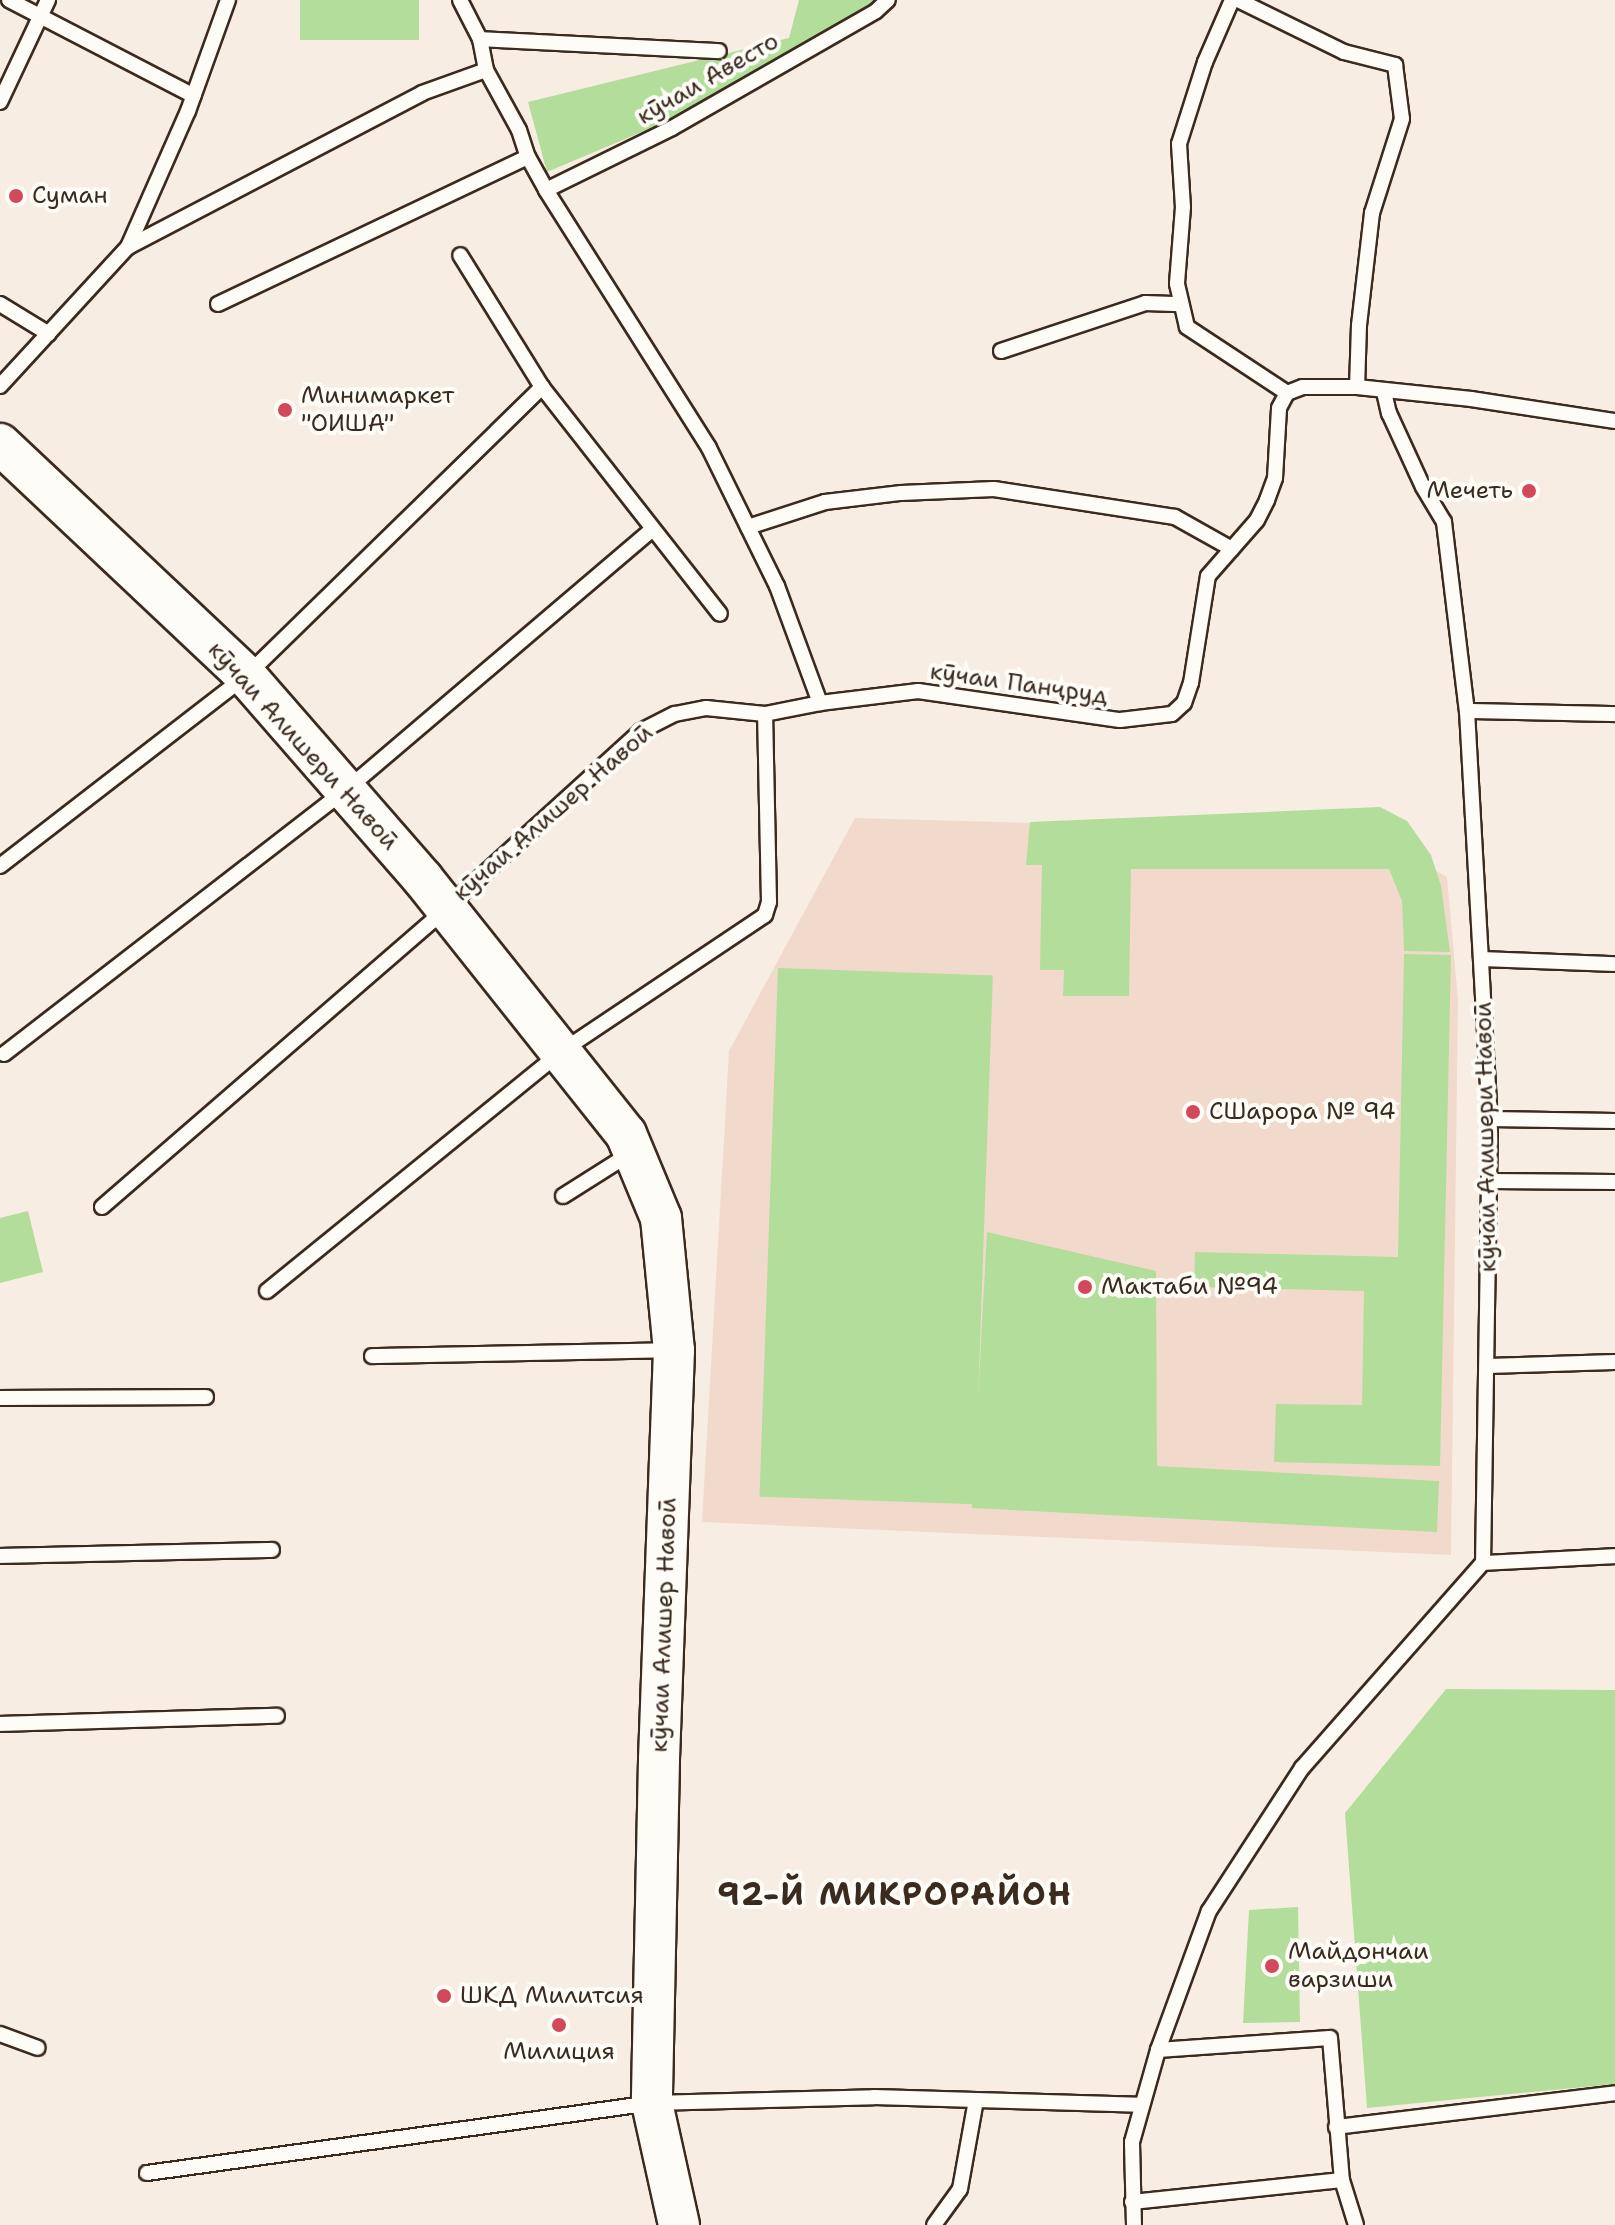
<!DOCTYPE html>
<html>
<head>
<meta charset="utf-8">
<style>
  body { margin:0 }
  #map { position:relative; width:1615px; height:2225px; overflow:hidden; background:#f8ede3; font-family:"Shantell Sans",sans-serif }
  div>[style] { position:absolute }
  .built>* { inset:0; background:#f1dacb }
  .green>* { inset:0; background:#b3dd9a; transform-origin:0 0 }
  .roads { filter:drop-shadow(2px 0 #3b2a1e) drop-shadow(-2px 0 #3b2a1e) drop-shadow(0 2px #3b2a1e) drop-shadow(0 -2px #3b2a1e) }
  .lane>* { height:14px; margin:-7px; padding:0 7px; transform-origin:7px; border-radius:7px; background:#fdfcf7 }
  .secondary>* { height:40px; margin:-20px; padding:0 20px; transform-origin:20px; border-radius:20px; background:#fdfcf7 }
  .dots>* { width:22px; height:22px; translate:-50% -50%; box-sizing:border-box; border:4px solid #fdfcf7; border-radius:50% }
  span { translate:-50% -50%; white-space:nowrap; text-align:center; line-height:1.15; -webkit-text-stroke:8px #fdfcf7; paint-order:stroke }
  .street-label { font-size:24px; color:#3b2a1e }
  .poi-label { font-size:24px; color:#3b2a1e }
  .left { translate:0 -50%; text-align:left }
  .right { translate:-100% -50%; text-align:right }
  .district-label { font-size:32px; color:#3b2a1e; font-weight:700; letter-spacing:2px }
</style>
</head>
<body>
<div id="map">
  <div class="built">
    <div style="clip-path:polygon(855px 818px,1370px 832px,1447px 877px,1458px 1000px,1451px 1555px,702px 1522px,729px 1051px)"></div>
  </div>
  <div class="green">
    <div style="left:300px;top:0;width:119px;height:40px"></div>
    <div style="clip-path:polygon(799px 0,879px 0,670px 120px,547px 172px,528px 102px,789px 38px)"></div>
    <div style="clip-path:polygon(1380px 807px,1407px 821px,1431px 855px,1441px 886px,1450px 952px,1404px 951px,1402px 901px,1389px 869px,1131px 869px,1129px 996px,1063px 996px,1064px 970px,1040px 970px,1042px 865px,1026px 865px,1030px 822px)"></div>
    <div style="clip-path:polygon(1404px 954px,1451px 955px,1440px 1466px,1274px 1462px,1276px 1404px,1362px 1405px,1364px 1291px,1194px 1287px,1195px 1252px,1398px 1257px)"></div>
    <div style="left:778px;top:968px;width:215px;height:529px;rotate:2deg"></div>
    <div style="clip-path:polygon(28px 1211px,43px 1272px,0 1283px,0 1218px)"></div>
    <div style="clip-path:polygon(987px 1232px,1156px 1271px,1157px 1466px,1439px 1481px,1437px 1532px,972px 1508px)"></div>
    <div style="clip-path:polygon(1446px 1689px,1615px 1690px,1615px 2084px,1367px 2108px,1345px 1813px)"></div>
    <div style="clip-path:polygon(1298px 1907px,1300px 2022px,1243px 2023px,1249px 1910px)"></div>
  </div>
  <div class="roads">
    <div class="lane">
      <div style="left:9px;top:0;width:208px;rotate:27.4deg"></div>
      <div style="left:460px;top:0;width:44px;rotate:62.9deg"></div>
      <div style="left:480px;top:39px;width:32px;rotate:79deg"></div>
      <div style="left:486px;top:70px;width:68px;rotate:61.2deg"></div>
      <div style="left:519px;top:130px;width:28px;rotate:72deg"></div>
      <div style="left:528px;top:157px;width:38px;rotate:61deg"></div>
      <div style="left:546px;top:190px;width:305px;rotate:57.7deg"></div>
      <div style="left:709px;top:448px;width:154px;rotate:63.8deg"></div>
      <div style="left:777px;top:586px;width:125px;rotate:69.8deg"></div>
      <div style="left:820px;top:703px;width:99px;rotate:-7deg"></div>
      <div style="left:918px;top:691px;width:204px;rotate:8.2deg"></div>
      <div style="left:1120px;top:720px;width:52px;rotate:-6.6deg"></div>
      <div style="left:1172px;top:714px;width:16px;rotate:-43deg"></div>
      <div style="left:1184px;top:703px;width:21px;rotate:-71deg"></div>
      <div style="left:1191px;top:683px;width:108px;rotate:-81deg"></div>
      <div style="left:1208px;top:576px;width:74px;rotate:-48.8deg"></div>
      <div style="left:1257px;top:520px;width:22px;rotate:-63deg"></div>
      <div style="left:1267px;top:500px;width:23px;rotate:-70deg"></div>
      <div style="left:1275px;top:478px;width:70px;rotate:-86.7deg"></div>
      <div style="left:1279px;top:408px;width:17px;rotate:-62deg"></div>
      <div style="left:1287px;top:393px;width:17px;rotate:-21deg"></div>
      <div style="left:1303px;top:387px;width:54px"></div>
      <div style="left:1357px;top:387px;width:115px;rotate:6deg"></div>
      <div style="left:1471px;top:399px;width:146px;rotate:8.7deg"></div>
      <div style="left:1232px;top:0;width:68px;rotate:113.5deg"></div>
      <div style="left:1205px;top:62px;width:86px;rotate:107.6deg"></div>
      <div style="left:1179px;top:144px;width:63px;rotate:86.4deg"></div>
      <div style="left:1183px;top:207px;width:77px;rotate:94.5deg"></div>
      <div style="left:1177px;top:284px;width:44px;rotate:76.9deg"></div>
      <div style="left:1187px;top:327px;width:120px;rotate:33.4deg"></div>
      <div style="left:1238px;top:0;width:118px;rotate:26.1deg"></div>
      <div style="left:1344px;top:52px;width:53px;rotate:14.3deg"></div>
      <div style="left:1395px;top:65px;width:54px;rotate:82.6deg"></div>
      <div style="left:1402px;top:119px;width:99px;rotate:107.7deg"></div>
      <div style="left:1372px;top:213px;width:113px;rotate:96.6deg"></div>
      <div style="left:1359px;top:325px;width:62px;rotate:91.8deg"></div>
      <div style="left:480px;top:39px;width:239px;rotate:2.9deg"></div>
      <div style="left:0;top:102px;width:113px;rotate:-64.8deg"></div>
      <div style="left:546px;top:190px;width:140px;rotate:-26.2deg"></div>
      <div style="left:672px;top:128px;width:235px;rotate:-29.8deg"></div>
      <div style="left:876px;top:11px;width:16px;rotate:-43deg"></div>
      <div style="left:128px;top:247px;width:149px;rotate:-66.2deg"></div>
      <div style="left:188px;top:111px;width:118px;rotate:-70.2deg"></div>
      <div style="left:0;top:304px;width:57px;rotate:31.5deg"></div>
      <div style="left:218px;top:304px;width:343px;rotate:-25.4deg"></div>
      <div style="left:1001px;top:351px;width:152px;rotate:-18.4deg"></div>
      <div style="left:1145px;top:303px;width:36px;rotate:2deg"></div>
      <div style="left:0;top:386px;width:189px;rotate:-47.4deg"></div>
      <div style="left:128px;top:247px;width:332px;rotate:-27.6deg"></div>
      <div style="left:422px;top:93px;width:68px;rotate:-19.8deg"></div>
      <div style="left:542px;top:387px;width:288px;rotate:51.9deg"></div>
      <div style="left:1384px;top:392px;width:22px;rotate:77deg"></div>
      <div style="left:1389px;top:413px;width:81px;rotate:65.3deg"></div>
      <div style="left:1423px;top:487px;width:41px;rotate:59deg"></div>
      <div style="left:1444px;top:522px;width:190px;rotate:83.1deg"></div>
      <div style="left:1467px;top:711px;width:409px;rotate:86.8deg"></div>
      <div style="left:1490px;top:1119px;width:444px;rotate:90.9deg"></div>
      <div style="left:748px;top:527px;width:81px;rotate:-18deg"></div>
      <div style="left:825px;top:502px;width:77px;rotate:-6.8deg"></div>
      <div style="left:901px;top:493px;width:93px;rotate:-2.5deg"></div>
      <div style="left:994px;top:489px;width:183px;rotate:8.8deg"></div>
      <div style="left:1175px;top:517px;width:65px;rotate:29.3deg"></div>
      <div style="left:1467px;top:711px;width:148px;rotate:1.2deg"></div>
      <div style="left:0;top:866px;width:311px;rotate:-37.7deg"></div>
      <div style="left:246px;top:676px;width:414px;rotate:-44.3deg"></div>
      <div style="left:542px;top:387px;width:155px;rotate:-121.8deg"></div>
      <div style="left:1482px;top:959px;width:133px;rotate:2.2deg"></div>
      <div style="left:4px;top:1054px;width:432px;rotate:-37.7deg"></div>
      <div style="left:346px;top:790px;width:401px;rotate:-40.4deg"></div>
      <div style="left:1490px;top:1119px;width:125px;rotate:0.9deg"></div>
      <div style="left:1490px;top:1181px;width:125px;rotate:0.5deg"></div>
      <div style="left:563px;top:1196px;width:80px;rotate:-32.3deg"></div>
      <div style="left:102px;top:1207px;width:435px;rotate:-40.9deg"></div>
      <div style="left:431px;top:922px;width:284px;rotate:-42.3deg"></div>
      <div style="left:641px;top:731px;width:38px;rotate:-27deg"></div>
      <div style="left:675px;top:714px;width:32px;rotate:-11deg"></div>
      <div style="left:706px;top:708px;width:59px;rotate:5.8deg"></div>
      <div style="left:765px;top:714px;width:56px;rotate:-11.3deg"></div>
      <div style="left:267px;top:1291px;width:380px;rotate:-39.1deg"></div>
      <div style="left:562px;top:1051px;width:244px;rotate:-33.8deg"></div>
      <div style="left:765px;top:915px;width:14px;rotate:-73deg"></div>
      <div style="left:769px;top:902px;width:188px;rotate:-91.2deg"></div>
      <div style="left:372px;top:1356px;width:301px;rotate:-1.1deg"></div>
      <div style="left:1487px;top:1366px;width:128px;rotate:-1.8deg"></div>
      <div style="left:0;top:1398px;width:206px;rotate:-0.3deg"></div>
      <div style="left:0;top:1556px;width:272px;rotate:-1.3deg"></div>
      <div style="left:0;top:1724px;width:277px;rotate:-1.7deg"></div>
      <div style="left:0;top:2034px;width:40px;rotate:20.2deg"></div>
      <div style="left:1158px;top:2050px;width:172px;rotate:-4deg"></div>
      <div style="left:1330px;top:2038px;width:143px;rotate:85.2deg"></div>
      <div style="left:1336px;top:2127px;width:281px;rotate:-6.9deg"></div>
      <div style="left:147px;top:2173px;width:510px;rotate:-7.89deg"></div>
      <div style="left:652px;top:2103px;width:222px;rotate:-1.5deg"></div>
      <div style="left:874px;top:2097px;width:265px;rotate:1.7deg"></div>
      <div style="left:1132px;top:2202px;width:211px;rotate:-6deg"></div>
      <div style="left:1342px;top:2180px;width:47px;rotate:72.7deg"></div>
      <div style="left:934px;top:2225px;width:44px;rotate:-54.2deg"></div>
      <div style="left:960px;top:2189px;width:90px;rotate:-79.8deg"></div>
      <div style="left:1134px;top:2225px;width:83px;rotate:-91.4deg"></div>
      <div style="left:1132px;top:2142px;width:96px;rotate:-74.2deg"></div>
      <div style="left:1158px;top:2050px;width:148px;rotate:-69.9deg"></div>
      <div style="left:1209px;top:1911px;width:171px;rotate:-57deg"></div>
      <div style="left:1302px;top:1768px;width:273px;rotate:-48.6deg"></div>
      <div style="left:1483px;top:1563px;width:132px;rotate:-3deg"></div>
    </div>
    <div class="secondary">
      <div style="left:0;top:444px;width:338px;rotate:43.3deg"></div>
      <div style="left:246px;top:676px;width:269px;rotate:48.9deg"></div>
      <div style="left:423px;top:879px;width:326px;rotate:51.5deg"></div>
      <div style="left:626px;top:1134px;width:91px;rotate:67.4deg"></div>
      <div style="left:661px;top:1218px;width:133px;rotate:84.4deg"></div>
      <div style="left:674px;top:1350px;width:410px;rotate:92.1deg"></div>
      <div style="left:659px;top:1760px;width:343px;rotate:91.2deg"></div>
      <div style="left:652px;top:2103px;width:125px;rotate:77.5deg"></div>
    </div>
  </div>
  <div class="dots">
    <div style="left:16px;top:196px;background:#d1495b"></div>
    <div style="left:285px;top:410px;background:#d1495b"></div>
    <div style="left:1529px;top:491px;background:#d1495b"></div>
    <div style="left:1193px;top:1112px;background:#d1495b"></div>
    <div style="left:1085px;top:1287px;background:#d1495b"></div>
    <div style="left:1272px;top:1966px;background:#d1495b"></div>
    <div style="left:444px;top:1996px;background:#d1495b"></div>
    <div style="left:559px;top:2025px;background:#d1495b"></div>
  </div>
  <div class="street-label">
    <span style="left:708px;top:79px;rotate:-30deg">кӯчаи Авесто</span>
    <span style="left:1019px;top:684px;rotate:8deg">кӯчаи Панҷруд</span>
    <span style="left:303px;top:746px;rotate:48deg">кӯчаи Алишери Навоӣ</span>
    <span style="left:553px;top:813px;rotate:-41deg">кӯчаи Алишер Навоӣ</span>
    <span style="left:1486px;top:1137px;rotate:-91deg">кӯчаи Алишери Навоӣ</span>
    <span style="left:664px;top:1625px;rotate:-88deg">кӯчаи Алишер Навоӣ</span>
  </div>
  <div class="poi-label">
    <span class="left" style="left:32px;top:196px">Суман</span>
    <span class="left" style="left:301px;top:410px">Минимаркет<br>"ОИША"</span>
    <span class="right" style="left:1513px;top:491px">Мечеть</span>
    <span class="left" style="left:1209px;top:1112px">СШарора № 94</span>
    <span class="left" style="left:1101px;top:1287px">Мактаби №94</span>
    <span class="left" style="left:1288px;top:1966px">Майдончаи<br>варзиши</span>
    <span class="left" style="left:460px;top:1996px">ШКД Милитсия</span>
    <span style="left:559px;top:2052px">Милиция</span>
  </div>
  <div class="district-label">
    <span style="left:895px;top:1894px">92-Й МИКРОРАЙОН</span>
  </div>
</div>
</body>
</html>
